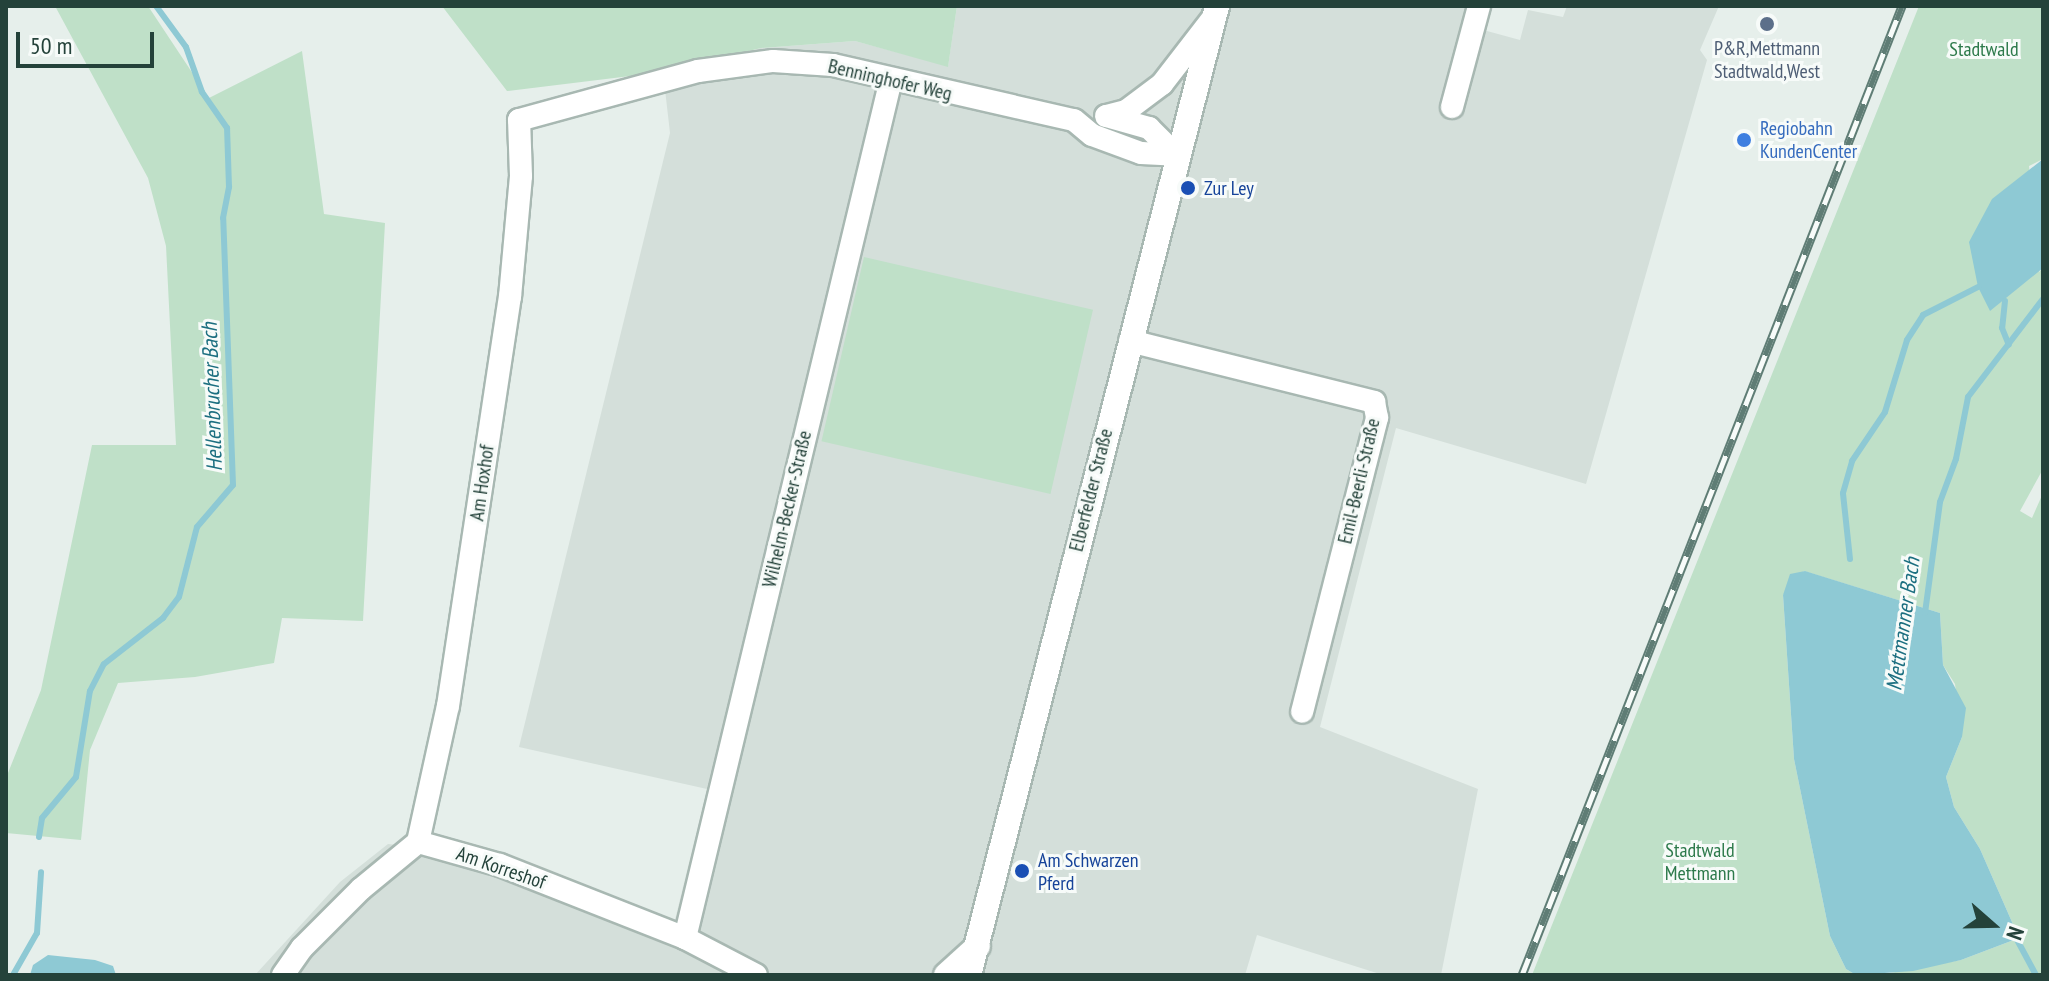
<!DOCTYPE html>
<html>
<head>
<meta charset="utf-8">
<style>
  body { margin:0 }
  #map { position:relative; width:2049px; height:981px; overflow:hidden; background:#e6efeb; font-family:"PT Sans Narrow",sans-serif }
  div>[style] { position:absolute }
  .built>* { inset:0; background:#d4dfda }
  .green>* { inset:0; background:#bfe0c8; transform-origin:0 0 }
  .water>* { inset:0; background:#8ec9d4 }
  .stream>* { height:6px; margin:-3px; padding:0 3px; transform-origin:3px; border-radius:3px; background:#8ec9d4 }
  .roads { filter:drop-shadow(2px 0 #a8b8b2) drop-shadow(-2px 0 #a8b8b2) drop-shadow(0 2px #a8b8b2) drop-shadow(0 -2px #a8b8b2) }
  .minor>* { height:22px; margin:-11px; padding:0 11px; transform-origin:11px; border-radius:11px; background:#fff }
  .secondary>* { height:24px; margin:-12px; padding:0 12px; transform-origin:12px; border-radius:12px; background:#fff }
  .rail>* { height:9px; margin-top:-4.5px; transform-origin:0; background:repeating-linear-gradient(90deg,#f7fbf9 0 18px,#5f7d75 0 36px); box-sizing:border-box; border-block:2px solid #5f7d75 }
  .dots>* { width:22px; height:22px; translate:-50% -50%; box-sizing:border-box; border:4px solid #f7fbf9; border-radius:50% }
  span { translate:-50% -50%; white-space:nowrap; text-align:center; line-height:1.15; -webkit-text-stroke:6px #f7fbf9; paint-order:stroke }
  .service-label { font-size:20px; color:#4e5e75 }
  .park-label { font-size:20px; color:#2d7a4b }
  .street-label { font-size:20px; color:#24423a }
  .shop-label { font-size:20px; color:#366cbe }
  .left { translate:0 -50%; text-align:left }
  .transit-label { font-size:20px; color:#164399 }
  .water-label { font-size:22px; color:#1c6f80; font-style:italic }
  .frame { position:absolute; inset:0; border:8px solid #24423a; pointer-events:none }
  .north { position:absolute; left:1953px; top:885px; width:80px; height:80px; -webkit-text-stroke:6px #f7fbf9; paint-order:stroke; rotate:110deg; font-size:22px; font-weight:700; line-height:32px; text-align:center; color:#24423a }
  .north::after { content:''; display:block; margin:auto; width:28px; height:36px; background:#24423a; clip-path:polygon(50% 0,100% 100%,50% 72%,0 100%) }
  .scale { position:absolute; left:16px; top:32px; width:138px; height:36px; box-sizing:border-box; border:4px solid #24423a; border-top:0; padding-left:10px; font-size:24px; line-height:28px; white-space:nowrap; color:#24423a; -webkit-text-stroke:6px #f7fbf9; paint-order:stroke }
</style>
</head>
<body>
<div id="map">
  <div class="built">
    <div style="clip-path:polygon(957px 6px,1469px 6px,1465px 25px,1520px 40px,1528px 10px,1563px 17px,1567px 6px,1719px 6px,1700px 50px,1707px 60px,1586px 484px,1396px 428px,1320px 727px,1478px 789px,1441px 975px,1383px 975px,1257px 935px,1245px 975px,255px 975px,340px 882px,388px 844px,502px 856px,674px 924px,707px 789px,519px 747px,670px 133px,663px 72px,761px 48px,855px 41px,948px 66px)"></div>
  </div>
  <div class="green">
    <div style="clip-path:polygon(55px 6px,148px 6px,209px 98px,302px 51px,324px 214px,385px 223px,363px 621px,282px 618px,274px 663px,195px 677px,118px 683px,90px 750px,81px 840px,6px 833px,6px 778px,41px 690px,92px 445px,176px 445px,166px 246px,148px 178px)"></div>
    <div style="clip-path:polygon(442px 6px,957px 6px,948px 67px,855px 41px,761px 48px,663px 72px,507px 91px)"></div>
    <div style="clip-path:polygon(1919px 6px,2043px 6px,2043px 159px,2029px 166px,2039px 272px,2043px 268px,2043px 469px,2020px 511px,2032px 518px,2043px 493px,2043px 975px,1879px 975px,1961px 960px,2019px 938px,1980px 849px,1954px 807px,1946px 777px,1962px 737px,1955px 684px,1943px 665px,1940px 613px,1804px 571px,1783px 595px,1794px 759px,1830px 936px,1846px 969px,1856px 975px,1532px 975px)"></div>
    <div style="left:864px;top:257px;width:235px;height:189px;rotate:13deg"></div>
  </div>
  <div class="water">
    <div style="clip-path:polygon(2043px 159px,2043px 268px,1990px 311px,1978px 287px,1969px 242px,1992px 199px)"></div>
    <div style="clip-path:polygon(1805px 571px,1940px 613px,1943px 665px,1966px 708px,1962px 737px,1946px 777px,1954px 807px,1980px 849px,2019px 938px,1961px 960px,1913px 971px,1856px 975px,1846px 969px,1830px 936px,1794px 759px,1783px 595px,1790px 574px)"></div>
    <div style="clip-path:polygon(48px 955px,95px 960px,113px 966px,116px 975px,30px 975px,33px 965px)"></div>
  </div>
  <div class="stream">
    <div style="left:2005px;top:301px;width:27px;rotate:96deg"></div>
    <div style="left:2002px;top:328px;width:18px;rotate:68deg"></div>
    <div style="left:1850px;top:559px;width:66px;rotate:-96.1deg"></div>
    <div style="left:1843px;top:493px;width:33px;rotate:-74deg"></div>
    <div style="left:1852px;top:461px;width:59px;rotate:-56deg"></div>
    <div style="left:1885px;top:412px;width:75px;rotate:-73deg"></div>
    <div style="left:1907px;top:340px;width:30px;rotate:-57deg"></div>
    <div style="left:1923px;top:315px;width:62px;rotate:-27deg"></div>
    <div style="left:1925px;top:613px;width:112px;rotate:-82.3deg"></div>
    <div style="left:1940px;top:502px;width:46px;rotate:-69.6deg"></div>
    <div style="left:1956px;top:459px;width:63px;rotate:-79deg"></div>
    <div style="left:1968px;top:397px;width:123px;rotate:-52.6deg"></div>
    <div style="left:39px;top:837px;width:19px;rotate:-81deg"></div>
    <div style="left:42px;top:818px;width:53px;rotate:-50.3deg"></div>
    <div style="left:76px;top:777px;width:87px;rotate:-80.8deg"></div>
    <div style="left:90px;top:691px;width:30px;rotate:-63deg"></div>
    <div style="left:104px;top:664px;width:75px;rotate:-37.9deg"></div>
    <div style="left:163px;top:618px;width:26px;rotate:-53deg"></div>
    <div style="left:179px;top:597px;width:72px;rotate:-75.6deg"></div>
    <div style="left:197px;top:527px;width:55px;rotate:-49.4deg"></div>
    <div style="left:233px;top:485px;width:267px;rotate:-92.1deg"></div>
    <div style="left:223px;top:218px;width:32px;rotate:-79deg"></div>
    <div style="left:229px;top:187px;width:59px;rotate:-91.9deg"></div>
    <div style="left:227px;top:128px;width:44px;rotate:-124.8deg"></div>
    <div style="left:202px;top:92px;width:48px;rotate:-109.6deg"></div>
    <div style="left:186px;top:47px;width:51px;rotate:-126.2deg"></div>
    <div style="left:2015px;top:936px;width:44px;rotate:61.7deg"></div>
    <div style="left:13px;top:975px;width:48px;rotate:-60.3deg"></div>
    <div style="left:37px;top:933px;width:61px;rotate:-86.2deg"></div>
  </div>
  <div class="roads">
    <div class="minor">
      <div style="left:1452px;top:107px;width:105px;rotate:-75deg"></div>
      <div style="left:1106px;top:116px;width:45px;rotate:15.6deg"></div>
      <div style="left:1149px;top:128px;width:38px;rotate:45deg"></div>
      <div style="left:1107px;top:116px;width:20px;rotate:-15deg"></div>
      <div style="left:1126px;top:111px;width:45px;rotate:-36.9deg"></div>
      <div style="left:1162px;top:84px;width:83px;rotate:-52.3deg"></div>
      <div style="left:1130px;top:341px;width:252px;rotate:14deg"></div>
      <div style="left:1374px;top:402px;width:16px;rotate:79deg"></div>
      <div style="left:1377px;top:418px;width:303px;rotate:104.3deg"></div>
      <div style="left:418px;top:842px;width:139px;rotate:-77.6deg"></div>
      <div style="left:448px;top:706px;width:414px;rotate:-81.4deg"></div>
      <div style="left:510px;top:297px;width:121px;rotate:-84.8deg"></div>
      <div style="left:521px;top:176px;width:56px;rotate:-92deg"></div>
      <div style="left:519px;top:120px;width:186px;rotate:-15.3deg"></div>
      <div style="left:698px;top:71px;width:76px;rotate:-7.6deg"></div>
      <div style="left:773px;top:61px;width:60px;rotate:3.8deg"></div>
      <div style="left:833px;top:65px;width:247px;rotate:12.9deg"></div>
      <div style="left:1074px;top:120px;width:23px;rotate:40deg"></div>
      <div style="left:1092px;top:135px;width:52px;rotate:20.2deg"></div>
      <div style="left:1141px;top:153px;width:35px;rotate:3deg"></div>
      <div style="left:418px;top:842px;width:85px;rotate:15.7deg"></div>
      <div style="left:500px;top:865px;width:199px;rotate:21.5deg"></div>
      <div style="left:685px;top:938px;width:80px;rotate:27.5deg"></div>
      <div style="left:685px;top:938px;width:883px;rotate:-76.51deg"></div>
      <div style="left:283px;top:975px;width:33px;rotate:-55deg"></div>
      <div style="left:302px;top:948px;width:83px;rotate:-45deg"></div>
      <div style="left:361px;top:889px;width:74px;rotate:-39.5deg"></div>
    </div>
    <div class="secondary">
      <div style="left:946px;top:975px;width:43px;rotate:-42.2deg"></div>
      <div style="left:969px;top:975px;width:1000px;rotate:-75.64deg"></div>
    </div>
  </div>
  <div class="rail">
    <div style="left:1522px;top:975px;width:1041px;rotate:-68.59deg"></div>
  </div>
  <div class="dots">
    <div style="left:1767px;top:24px;background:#5c6f8a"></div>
    <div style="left:1744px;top:140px;background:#3f7fe0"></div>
    <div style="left:1188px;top:188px;background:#1a4fb4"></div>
    <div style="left:1022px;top:871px;background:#1a4fb4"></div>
  </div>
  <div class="service-label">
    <span style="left:1767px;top:60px">P&amp;R,Mettmann<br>Stadtwald,West</span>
  </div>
  <div class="park-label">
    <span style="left:1984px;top:49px">Stadtwald</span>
    <span style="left:1700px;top:862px">Stadtwald<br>Mettmann</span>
  </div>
  <div class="street-label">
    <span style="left:890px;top:80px;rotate:13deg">Benninghofer Weg</span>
    <span style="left:1359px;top:481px;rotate:-77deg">Emil-Beerli-Straße</span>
    <span style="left:482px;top:483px;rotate:-82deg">Am Hoxhof</span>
    <span style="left:1091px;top:490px;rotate:-76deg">Elberfelder Straße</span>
    <span style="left:787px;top:509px;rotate:-77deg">Wilhelm-Becker-Straße</span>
    <span style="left:501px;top:868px;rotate:19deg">Am Korreshof</span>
  </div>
  <div class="shop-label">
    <span class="left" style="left:1760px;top:140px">Regiobahn<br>KundenCenter</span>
  </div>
  <div class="transit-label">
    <span class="left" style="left:1204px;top:188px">Zur Ley</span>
    <span class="left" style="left:1038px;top:872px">Am Schwarzen<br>Pferd</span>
  </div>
  <div class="water-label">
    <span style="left:212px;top:397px;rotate:-92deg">Hellenbrucher Bach</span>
    <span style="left:1903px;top:624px;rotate:-82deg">Mettmanner Bach</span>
  </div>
  <div class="frame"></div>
  <div class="north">N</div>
  <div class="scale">50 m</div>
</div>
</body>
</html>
